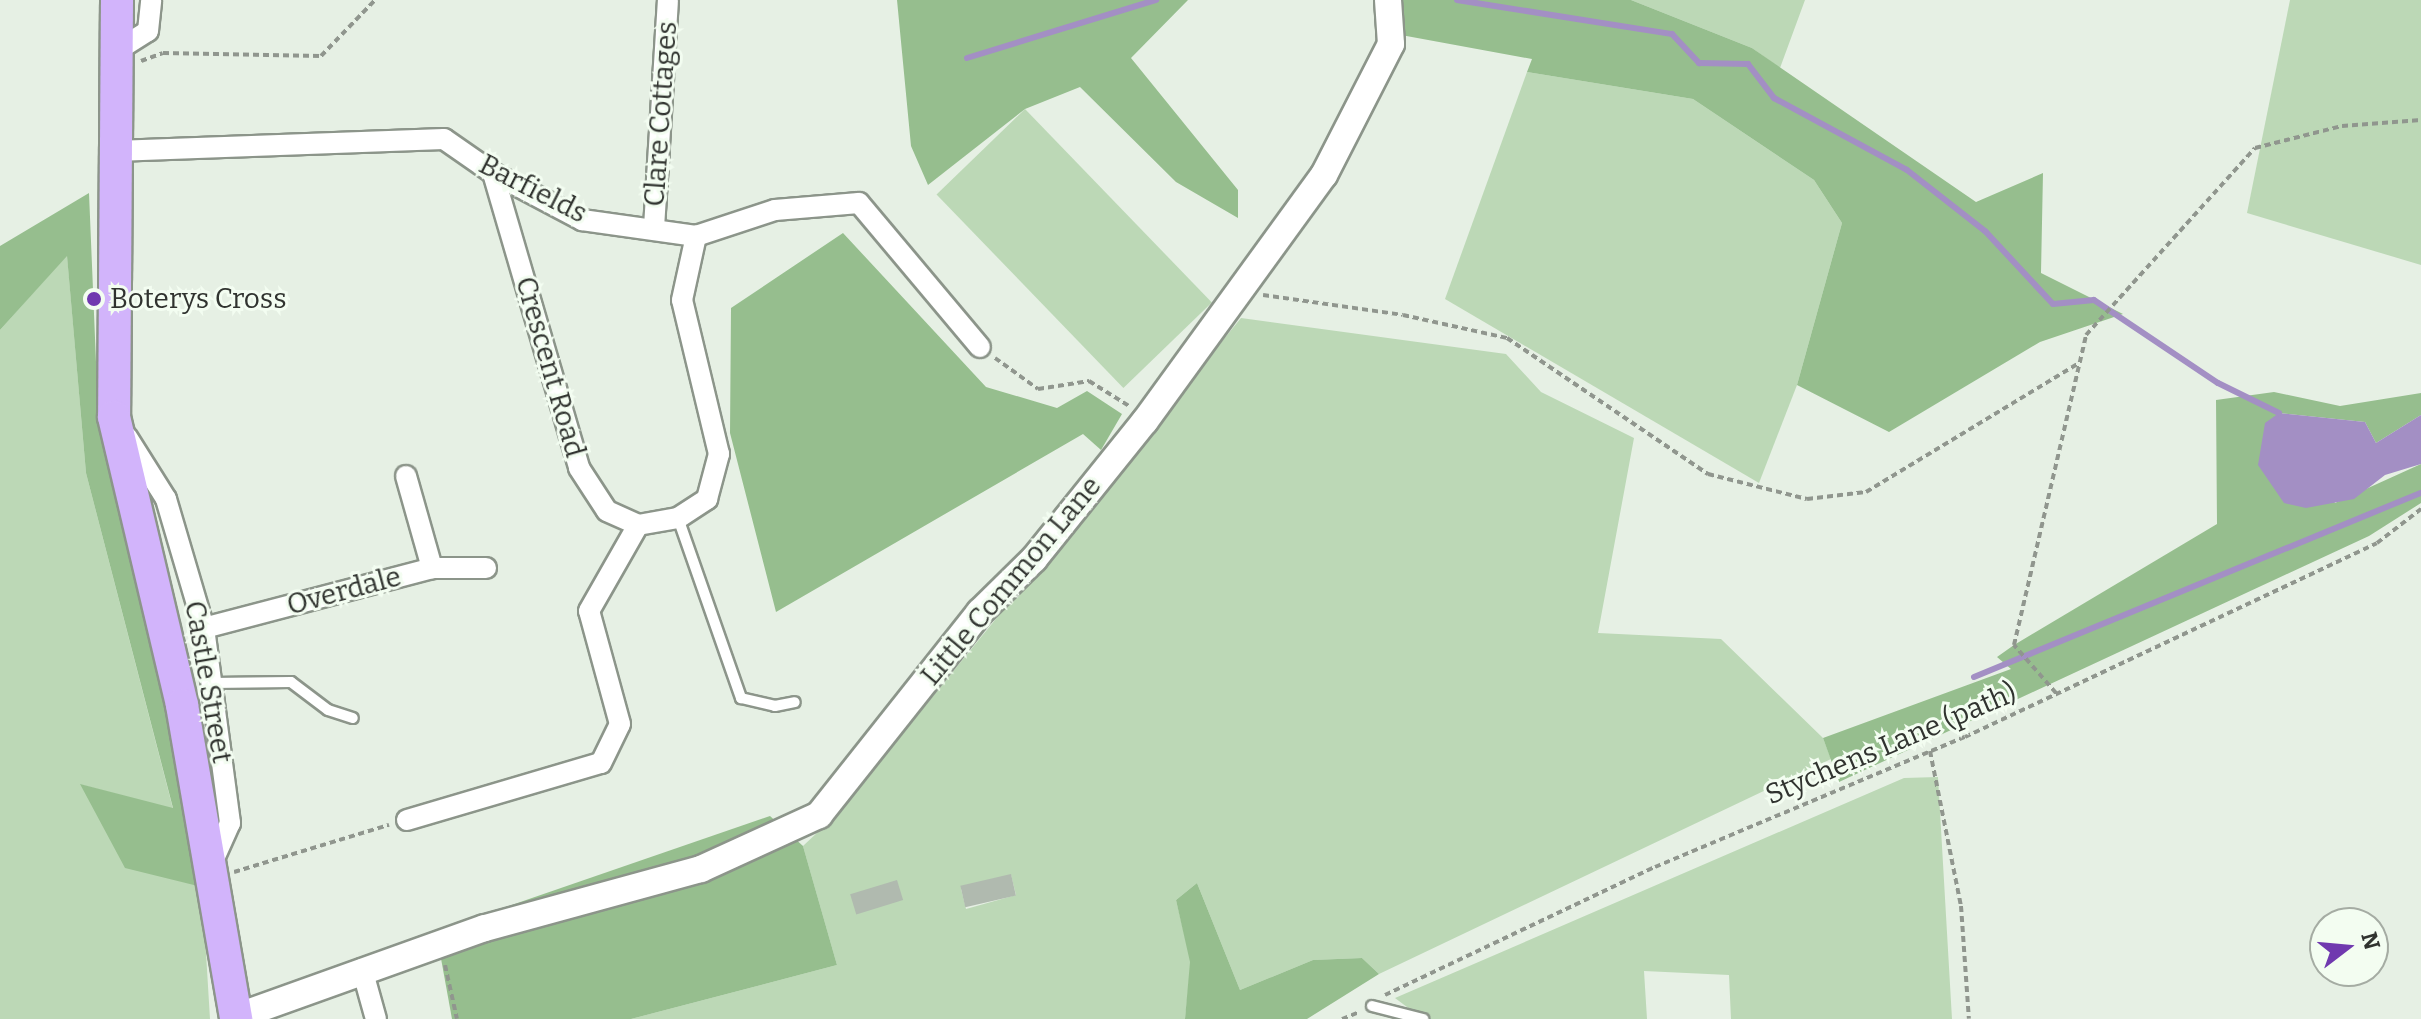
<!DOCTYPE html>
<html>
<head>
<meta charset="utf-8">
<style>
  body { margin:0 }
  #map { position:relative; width:2421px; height:1019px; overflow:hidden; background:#e6f0e4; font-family:Bitter,serif }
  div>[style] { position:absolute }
  .green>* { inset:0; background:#bcd8b6; transform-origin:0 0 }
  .forest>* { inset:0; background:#96be8e }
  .water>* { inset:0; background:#a38fc4 }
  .stream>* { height:6px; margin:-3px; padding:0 3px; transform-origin:3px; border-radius:3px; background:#a38fc4 }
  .building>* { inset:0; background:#b0baaf; transform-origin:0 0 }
  .path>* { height:4px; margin-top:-2px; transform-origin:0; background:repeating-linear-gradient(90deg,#90968e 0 6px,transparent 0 10px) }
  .roads { filter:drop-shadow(2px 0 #8c958a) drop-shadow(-2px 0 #8c958a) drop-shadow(0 2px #8c958a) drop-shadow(0 -2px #8c958a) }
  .service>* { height:10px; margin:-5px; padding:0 5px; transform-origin:5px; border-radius:5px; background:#fff }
  .minor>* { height:20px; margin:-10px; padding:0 10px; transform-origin:10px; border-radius:10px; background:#fff }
  .tertiary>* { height:26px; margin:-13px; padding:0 13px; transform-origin:13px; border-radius:13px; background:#fff }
  .primary>* { height:32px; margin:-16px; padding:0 16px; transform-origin:16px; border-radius:16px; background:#d2b4fb }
  .dots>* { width:22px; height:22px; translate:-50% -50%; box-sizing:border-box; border:4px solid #f3fdf1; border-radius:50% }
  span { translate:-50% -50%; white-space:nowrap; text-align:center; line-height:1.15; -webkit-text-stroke:6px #f3fdf1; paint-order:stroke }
  .street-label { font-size:28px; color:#30332f }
  .poi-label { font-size:28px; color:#30332f }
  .left { translate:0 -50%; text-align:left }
  .north { position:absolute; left:2309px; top:907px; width:80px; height:80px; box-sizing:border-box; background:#f3fdf1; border:2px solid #a5aca3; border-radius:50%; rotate:74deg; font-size:22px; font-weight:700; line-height:32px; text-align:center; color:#30332f }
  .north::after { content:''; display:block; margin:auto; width:28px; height:36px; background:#7039af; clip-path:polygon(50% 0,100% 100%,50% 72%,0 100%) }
</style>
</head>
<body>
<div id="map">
  <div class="green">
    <div style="clip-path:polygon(1631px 0,1805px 0,1780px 68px,1752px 48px)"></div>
    <div style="clip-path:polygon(2290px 0,2421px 0,2421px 265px,2247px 213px)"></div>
    <div style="clip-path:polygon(1527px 72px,1693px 99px,1814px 180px,1842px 223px,1797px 385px,1759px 483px,1445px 299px)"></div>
    <div style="left:1025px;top:109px;width:269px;height:123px;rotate:46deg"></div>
    <div style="clip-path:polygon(67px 255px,86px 473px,173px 809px,82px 785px,202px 887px,210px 1019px,0 1019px,0 330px)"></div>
    <div style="clip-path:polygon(evenodd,1241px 318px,1506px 354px,1541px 392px,1634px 438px,1598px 633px,1721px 639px,1823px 738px,1831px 759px,1379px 974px,1362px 958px,1313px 960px,1240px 990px,1197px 883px,1176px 900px,1191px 962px,1185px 1019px,631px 1019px,837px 965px,803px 846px,837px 814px,1241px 318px,1011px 875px,1016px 895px,966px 909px,961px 889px,1011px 875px)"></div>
    <div style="clip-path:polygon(1938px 777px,1952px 1019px,1731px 1019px,1729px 975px,1644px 971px,1647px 1019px,1423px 1019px,1395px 998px,1904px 778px)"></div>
  </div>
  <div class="forest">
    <div style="clip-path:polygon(897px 0,1188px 0,1131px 58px,1238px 190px,1238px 218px,1176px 182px,1080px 87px,1025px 109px,928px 185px,911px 146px)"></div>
    <div style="clip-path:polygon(1398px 0,1631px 0,1752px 48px,1976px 202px,2043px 173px,2041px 273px,2123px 314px,2040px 342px,1889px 432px,1797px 385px,1842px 223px,1814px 180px,1693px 99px,1527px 72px,1532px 59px,1401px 35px)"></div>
    <div style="clip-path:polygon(89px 193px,97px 386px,202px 887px,125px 868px,80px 784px,173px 808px,86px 473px,67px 256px,0 330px,0 246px)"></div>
    <div style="clip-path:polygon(843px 233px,986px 387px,1057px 408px,1087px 391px,1122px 414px,1101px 450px,1083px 434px,776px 612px,730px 433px,731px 308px)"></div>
    <div style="clip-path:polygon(2274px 392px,2340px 406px,2421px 393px,2421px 415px,2376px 443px,2365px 422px,2279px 413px,2335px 503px,2421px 464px,2421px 503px,2369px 536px,1839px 782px,1823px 738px,2011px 669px,1997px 657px,2014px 645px,2217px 524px,2216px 400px)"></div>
    <div style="clip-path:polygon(770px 816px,803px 846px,837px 965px,631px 1019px,452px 1019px,436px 931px)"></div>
    <div style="clip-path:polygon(1197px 883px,1240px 990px,1313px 960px,1362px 958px,1379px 974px,1307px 1019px,1185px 1019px,1190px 962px,1176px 900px)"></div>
  </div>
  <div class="water">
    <div style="clip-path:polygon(2279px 413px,2365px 422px,2376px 443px,2421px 415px,2421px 464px,2385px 475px,2354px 499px,2306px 508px,2284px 503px,2258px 465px,2265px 423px)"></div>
  </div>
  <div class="stream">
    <div style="left:1457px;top:0;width:218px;rotate:9deg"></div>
    <div style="left:1672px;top:34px;width:40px;rotate:47deg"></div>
    <div style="left:1699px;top:63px;width:49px;rotate:1.2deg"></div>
    <div style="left:1748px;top:64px;width:43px;rotate:52.6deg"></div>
    <div style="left:1774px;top:98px;width:151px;rotate:28.4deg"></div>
    <div style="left:1907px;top:170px;width:100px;rotate:38.1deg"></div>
    <div style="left:1986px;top:232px;width:98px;rotate:47.1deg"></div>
    <div style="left:2053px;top:304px;width:41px;rotate:-5.6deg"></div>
    <div style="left:2094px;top:300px;width:149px;rotate:33.8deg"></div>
    <div style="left:2218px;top:383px;width:68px;rotate:26.2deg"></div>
    <div style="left:967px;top:58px;width:198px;rotate:-17.1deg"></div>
    <div style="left:1974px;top:677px;width:483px;rotate:-22.4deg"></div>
  </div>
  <div class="building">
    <div style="left:1011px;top:874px;width:22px;height:52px;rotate:77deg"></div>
    <div style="left:897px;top:880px;width:21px;height:49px;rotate:73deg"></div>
  </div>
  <div class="path">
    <div style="left:141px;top:61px;width:23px;rotate:-20deg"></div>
    <div style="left:163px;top:53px;width:158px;rotate:1.1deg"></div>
    <div style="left:321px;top:56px;width:78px;rotate:-46deg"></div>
    <div style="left:1263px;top:295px;width:141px;rotate:8.1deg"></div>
    <div style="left:1403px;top:315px;width:107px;rotate:12.5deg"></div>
    <div style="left:1507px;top:338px;width:243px;rotate:34.1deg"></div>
    <div style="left:1708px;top:474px;width:102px;rotate:14.2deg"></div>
    <div style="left:1807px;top:499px;width:59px;rotate:-6.8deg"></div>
    <div style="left:1866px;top:492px;width:249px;rotate:-31.2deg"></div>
    <div style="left:995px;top:358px;width:53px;rotate:35.8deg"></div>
    <div style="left:1038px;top:389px;width:52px;rotate:-8.9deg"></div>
    <div style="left:1089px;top:381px;width:47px;rotate:32deg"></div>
    <div style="left:2056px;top:693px;width:64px;rotate:-131.2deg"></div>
    <div style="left:2014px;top:645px;width:318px;rotate:-76.9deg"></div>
    <div style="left:2086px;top:335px;width:252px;rotate:-47.9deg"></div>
    <div style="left:2255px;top:148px;width:90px;rotate:-14.2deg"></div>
    <div style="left:2342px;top:126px;width:79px;rotate:-4.3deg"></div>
    <div style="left:1930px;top:751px;width:158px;rotate:78.7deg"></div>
    <div style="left:1961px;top:906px;width:113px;rotate:86deg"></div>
    <div style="left:234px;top:872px;width:162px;rotate:-16.9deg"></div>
    <div style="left:445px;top:965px;width:55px;rotate:77.5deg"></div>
    <div style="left:1385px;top:995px;width:299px;rotate:-25.4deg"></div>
    <div style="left:1655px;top:867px;width:336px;rotate:-22.8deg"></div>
    <div style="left:1965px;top:737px;width:455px;rotate:-25.2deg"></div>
    <div style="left:2377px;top:543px;width:56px;rotate:-37.7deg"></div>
    <div style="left:1342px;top:1019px;width:18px;rotate:-22deg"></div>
  </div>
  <div class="roads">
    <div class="service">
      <div style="left:678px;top:518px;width:191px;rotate:70.7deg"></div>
      <div style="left:741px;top:698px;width:35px;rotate:13deg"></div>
      <div style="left:775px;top:706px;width:20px;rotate:-11deg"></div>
      <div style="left:212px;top:683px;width:79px;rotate:-0.7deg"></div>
      <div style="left:291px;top:682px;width:46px;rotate:37.1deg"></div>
      <div style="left:328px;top:710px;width:26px;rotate:18deg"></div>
      <div style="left:1372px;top:1006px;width:53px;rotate:14.3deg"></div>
    </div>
    <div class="minor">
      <div style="left:113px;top:53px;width:41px;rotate:-32.2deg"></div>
      <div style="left:148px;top:31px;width:31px;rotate:-84deg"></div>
      <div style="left:115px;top:151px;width:329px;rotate:-2.1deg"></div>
      <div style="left:444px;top:139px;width:60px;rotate:34.8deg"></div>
      <div style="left:493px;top:173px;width:101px;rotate:27.8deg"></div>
      <div style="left:582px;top:220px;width:115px;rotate:8deg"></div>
      <div style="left:696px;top:236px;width:83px;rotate:-18.2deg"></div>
      <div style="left:775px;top:210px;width:84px;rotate:-4.8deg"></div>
      <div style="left:859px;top:203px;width:188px;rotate:50deg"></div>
      <div style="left:493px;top:173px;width:307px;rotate:73.7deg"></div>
      <div style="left:579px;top:468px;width:51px;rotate:56.9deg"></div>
      <div style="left:607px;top:511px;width:34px;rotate:24deg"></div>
      <div style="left:638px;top:525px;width:41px;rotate:-9.9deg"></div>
      <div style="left:678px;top:518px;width:35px;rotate:-33deg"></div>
      <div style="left:707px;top:499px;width:47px;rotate:-75.1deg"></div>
      <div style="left:719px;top:454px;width:158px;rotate:-103.5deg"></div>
      <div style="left:682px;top:300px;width:66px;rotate:-77.7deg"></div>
      <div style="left:654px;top:228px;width:228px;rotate:-86.5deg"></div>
      <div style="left:127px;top:437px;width:73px;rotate:57.8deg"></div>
      <div style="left:166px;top:499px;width:134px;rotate:73.6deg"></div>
      <div style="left:204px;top:628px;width:197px;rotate:82.4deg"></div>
      <div style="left:230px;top:823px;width:44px;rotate:114.2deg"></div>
      <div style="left:406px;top:476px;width:96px;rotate:74.2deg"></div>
      <div style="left:204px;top:628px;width:236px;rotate:-14.7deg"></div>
      <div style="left:432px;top:568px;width:54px"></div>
      <div style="left:407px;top:820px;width:202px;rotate:-16.4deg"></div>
      <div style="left:601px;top:763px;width:43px;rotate:-64deg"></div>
      <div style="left:620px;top:724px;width:117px;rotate:-105.3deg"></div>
      <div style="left:589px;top:611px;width:99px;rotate:-60.3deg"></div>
      <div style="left:362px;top:969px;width:52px;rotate:74.4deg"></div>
    </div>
    <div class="tertiary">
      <div style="left:236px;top:1017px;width:264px;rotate:-19.7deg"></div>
      <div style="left:485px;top:928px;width:224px;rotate:-15.3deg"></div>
      <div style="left:701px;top:869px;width:130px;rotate:-24.6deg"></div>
      <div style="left:819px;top:815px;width:259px;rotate:-51.6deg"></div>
      <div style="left:980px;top:612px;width:76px;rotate:-44.5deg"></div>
      <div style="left:1034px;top:559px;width:177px;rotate:-51.2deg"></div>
      <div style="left:1145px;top:421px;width:304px;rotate:-54deg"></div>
      <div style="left:1324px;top:175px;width:147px;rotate:-62.9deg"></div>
      <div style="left:1391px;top:44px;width:44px;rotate:-93.9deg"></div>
    </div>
    <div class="primary">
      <div style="left:117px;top:0;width:417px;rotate:90.4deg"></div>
      <div style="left:114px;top:417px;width:296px;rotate:76.7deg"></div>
      <div style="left:182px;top:705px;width:319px;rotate:80.2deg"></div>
    </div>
  </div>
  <div class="dots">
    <div style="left:94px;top:299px;background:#7039af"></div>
  </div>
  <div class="street-label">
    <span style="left:661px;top:114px;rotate:-86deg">Clare Cottages</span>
    <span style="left:533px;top:189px;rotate:27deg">Barfields</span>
    <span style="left:550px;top:367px;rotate:74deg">Crescent Road</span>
    <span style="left:1011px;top:581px;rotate:-50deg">Little Common Lane</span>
    <span style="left:344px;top:591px;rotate:-15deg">Overdale</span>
    <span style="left:208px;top:682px;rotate:80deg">Castle Street</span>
    <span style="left:1891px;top:744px;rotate:-23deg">Stychens Lane (path)</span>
  </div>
  <div class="poi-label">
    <span class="left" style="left:110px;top:299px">Boterys Cross</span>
  </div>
  <div class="north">N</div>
</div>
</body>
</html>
